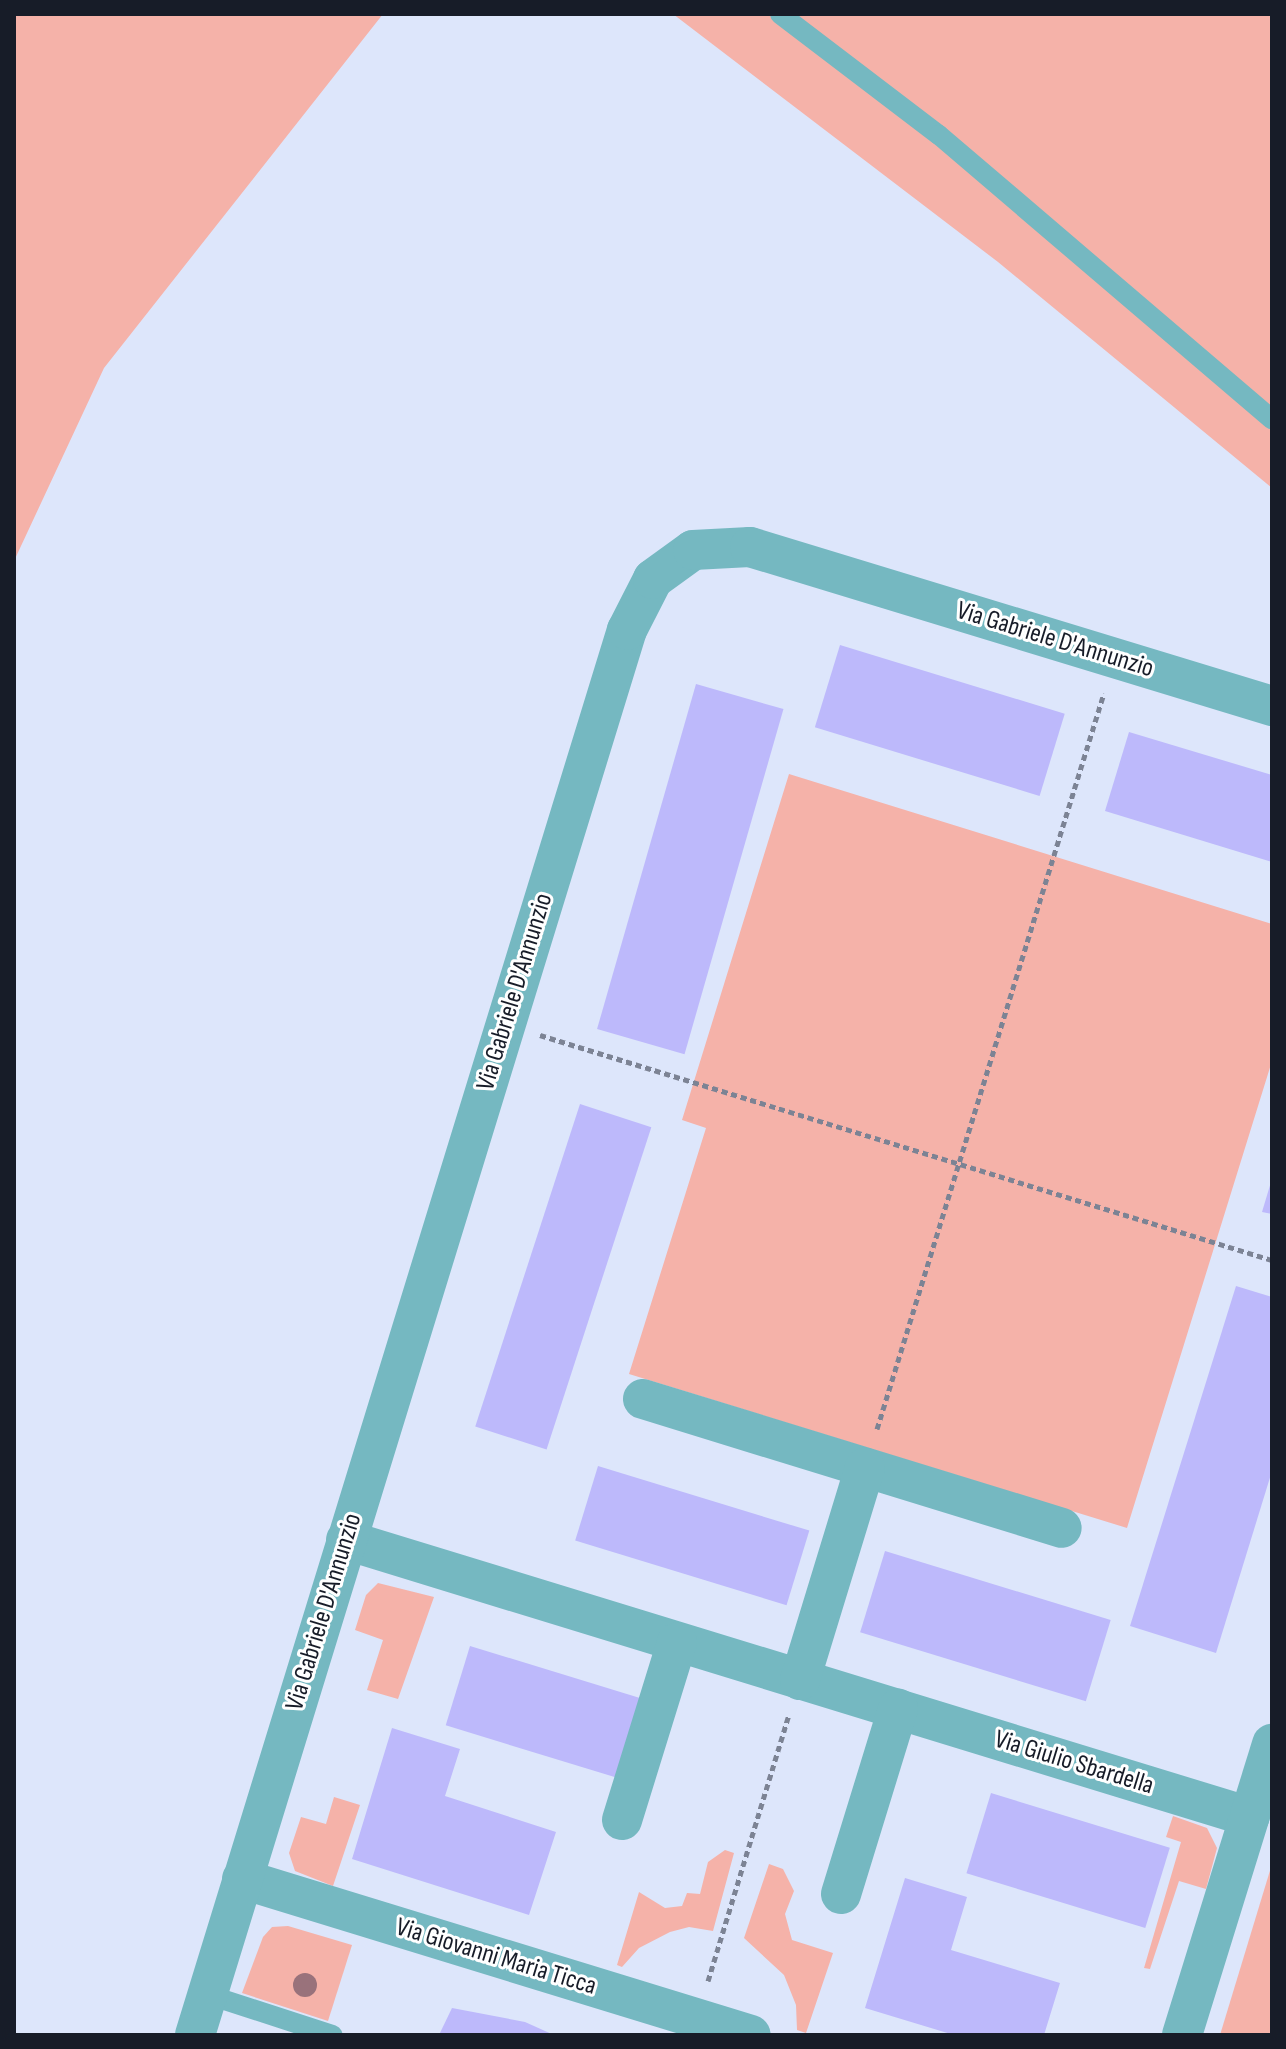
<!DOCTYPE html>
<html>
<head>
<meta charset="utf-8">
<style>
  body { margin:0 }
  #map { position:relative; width:1286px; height:2049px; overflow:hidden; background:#dde6fb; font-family:"Sofia Sans Condensed",sans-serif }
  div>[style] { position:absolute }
  .green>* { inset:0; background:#f5b2a9 }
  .building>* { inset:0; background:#bdb9fb; transform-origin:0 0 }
  .path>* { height:5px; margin-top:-2.5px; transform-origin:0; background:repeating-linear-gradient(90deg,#7c8394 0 6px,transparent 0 10px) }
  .lane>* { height:20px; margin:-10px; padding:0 10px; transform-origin:10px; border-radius:10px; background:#75b8c1 }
  .street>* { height:40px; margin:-20px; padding:0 20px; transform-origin:20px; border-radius:20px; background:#75b8c1 }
  .trees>* { width:24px; height:24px; margin:-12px; border-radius:50%; background:#99727b }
  span { translate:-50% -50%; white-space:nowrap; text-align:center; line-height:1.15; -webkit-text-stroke:6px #fff; paint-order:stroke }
  .street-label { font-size:26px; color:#171c28 }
  .frame { position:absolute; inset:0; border:16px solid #171c28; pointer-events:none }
</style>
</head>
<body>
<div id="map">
  <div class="green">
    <div style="clip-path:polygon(14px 14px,383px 14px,104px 368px,14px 561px)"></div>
    <div style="clip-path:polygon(673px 14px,1272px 14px,1272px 488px,998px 262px)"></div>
    <div style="clip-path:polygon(789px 774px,1272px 924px,1272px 1061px,1127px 1528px,629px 1374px,706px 1128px,682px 1120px)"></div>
    <div style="clip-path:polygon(378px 1583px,434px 1597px,398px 1699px,367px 1690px,383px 1640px,355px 1630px,366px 1595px)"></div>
    <div style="clip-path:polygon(334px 1797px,360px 1805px,333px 1886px,295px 1871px,289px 1853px,301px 1817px,326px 1824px)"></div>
    <div style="clip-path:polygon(1173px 1816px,1207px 1828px,1217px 1848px,1206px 1889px,1179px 1881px,1150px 1969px,1144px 1968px,1181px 1842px,1166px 1837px)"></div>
    <div style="clip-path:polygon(725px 1850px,734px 1853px,713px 1931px,689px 1927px,670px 1932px,639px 1948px,622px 1967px,617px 1965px,639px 1892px,665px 1908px,682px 1906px,687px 1893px,700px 1894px,708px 1862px)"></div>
    <div style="clip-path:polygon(769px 1864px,783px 1869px,794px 1891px,785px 1914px,792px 1940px,833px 1953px,806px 2033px,797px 2030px,796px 2005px,784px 1975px,744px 1938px)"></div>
    <div style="clip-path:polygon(1272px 1864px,1272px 2035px,1220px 2035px)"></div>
    <div style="clip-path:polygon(288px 1926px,352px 1945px,328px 2021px,242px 1993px,263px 1937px,272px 1927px)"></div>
  </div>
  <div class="building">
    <div style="left:840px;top:645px;width:235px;height:86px;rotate:17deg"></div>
    <div style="left:696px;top:684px;width:91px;height:359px;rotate:16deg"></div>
    <div style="clip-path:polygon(1129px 732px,1272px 775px,1272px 862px,1105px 811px)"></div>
    <div style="left:580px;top:1104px;width:75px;height:339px;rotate:18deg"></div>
    <div style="clip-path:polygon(1271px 1182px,1272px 1182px,1272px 1214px,1262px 1212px)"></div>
    <div style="clip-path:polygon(1236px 1286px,1272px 1297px,1272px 1471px,1216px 1653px,1130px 1626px)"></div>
    <div style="left:598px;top:1466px;width:221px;height:78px;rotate:17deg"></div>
    <div style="left:885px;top:1551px;width:236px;height:85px;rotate:17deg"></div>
    <div style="left:470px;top:1646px;width:187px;height:83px;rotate:17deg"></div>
    <div style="clip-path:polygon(392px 1728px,460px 1749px,445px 1796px,556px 1832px,529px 1915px,352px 1859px)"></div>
    <div style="left:991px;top:1793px;width:187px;height:84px;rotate:17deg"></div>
    <div style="clip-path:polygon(905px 1878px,967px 1897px,951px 1950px,1060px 1983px,1044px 2035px,954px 2035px,865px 2008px)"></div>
    <div style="clip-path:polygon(452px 2008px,525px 2022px,554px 2035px,439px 2035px)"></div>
  </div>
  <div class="path">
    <div style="left:540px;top:1035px;width:766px;rotate:17.09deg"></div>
    <div style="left:877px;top:1429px;width:770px;rotate:-72.86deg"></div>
    <div style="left:708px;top:1981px;width:278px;rotate:-73.1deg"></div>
  </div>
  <div class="lane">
    <div style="left:780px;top:14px;width:200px;rotate:37.3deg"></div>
    <div style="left:939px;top:135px;width:438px;rotate:40.5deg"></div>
    <div style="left:206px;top:1994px;width:133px;rotate:18deg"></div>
  </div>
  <div class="street">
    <div style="left:643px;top:1399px;width:438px;rotate:17.1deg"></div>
    <div style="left:346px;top:1540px;width:945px;rotate:17.04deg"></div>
    <div style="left:800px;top:1680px;width:222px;rotate:-73deg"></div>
    <div style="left:622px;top:1820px;width:186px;rotate:-72.8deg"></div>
    <div style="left:242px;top:1879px;width:532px;rotate:17.04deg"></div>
    <div style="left:841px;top:1894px;width:194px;rotate:-72.9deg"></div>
    <div style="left:195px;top:2035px;width:1470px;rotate:-72.91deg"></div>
    <div style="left:627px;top:630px;width:57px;rotate:-63deg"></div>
    <div style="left:653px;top:579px;width:49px;rotate:-35.9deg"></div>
    <div style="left:693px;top:550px;width:57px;rotate:-3deg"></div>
    <div style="left:750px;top:547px;width:546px;rotate:16.94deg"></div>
    <div style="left:1182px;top:2035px;width:305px;rotate:-72.8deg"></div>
  </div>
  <div class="trees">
    <div style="left:305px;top:1985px"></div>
  </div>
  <div class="street-label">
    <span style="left:1055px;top:640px;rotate:17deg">Via Gabriele D'Annunzio</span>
    <span style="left:515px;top:992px;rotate:-73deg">Via Gabriele D'Annunzio</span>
    <span style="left:324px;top:1612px;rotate:-73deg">Via Gabriele D'Annunzio</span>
    <span style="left:1074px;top:1763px;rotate:17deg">Via Giulio Sbardella</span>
    <span style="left:496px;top:1957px;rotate:17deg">Via Giovanni Maria Ticca</span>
  </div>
  <div class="frame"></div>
</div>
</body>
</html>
